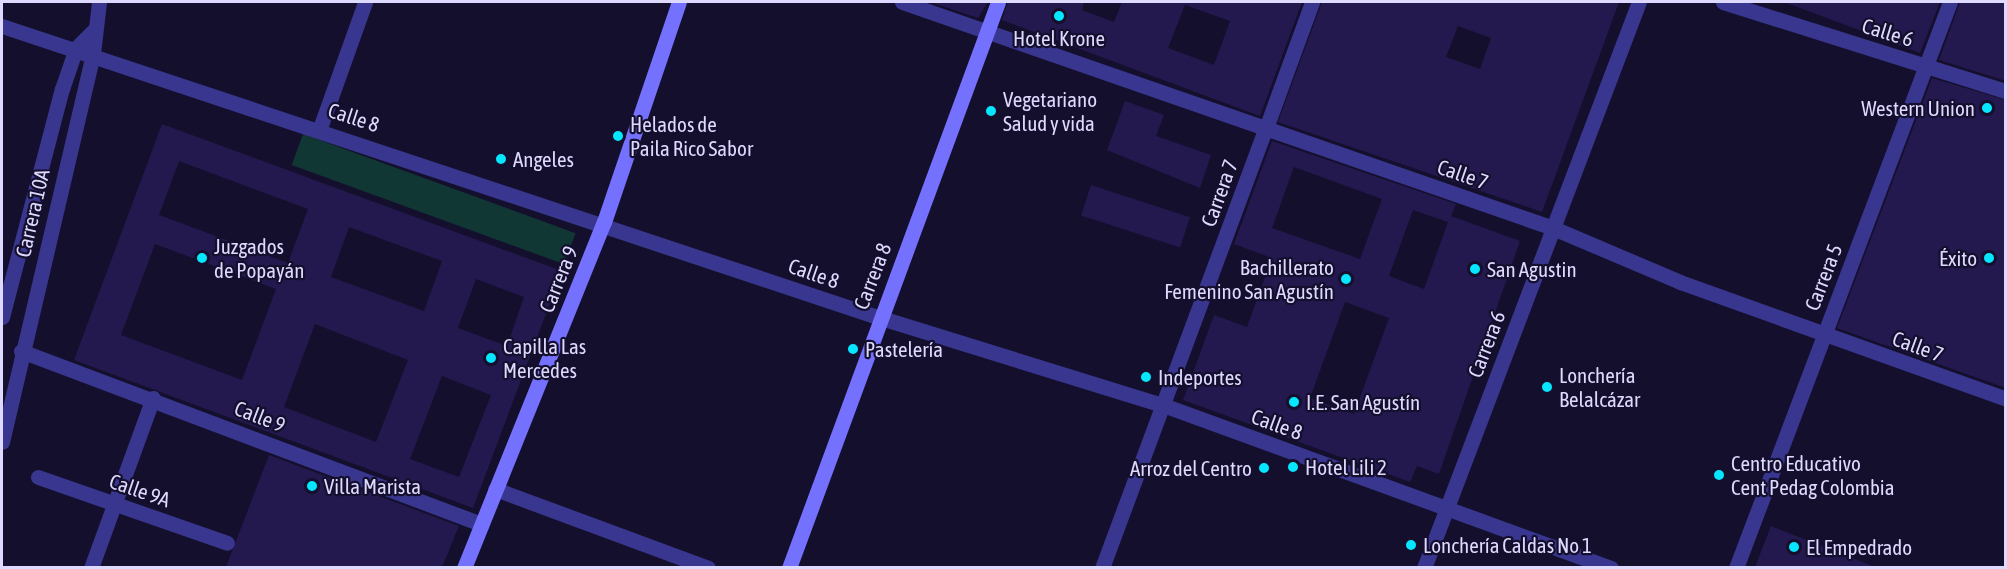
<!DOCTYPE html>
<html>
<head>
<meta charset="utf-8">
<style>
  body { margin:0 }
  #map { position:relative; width:2007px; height:569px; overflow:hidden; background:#140f2c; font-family:"Asap Condensed",sans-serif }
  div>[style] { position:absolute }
  .green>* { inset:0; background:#113735; transform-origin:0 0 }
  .building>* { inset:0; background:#24194f; transform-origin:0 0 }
  .minor>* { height:15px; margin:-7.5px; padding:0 7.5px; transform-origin:7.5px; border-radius:7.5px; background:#39368f }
  .tertiary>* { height:15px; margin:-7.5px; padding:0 7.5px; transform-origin:7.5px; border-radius:7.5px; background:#39368f }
  .secondary>* { height:15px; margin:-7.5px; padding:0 7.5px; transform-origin:7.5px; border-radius:7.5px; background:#7571ff }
  .dots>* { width:16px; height:16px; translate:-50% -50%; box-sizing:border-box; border:3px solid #140f2c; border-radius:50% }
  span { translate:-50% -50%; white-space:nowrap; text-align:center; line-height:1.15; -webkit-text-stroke:4.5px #140f2c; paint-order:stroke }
  .street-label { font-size:21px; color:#dedaff }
  .poi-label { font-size:21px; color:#dedaff }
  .left { translate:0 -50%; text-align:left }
  .right { translate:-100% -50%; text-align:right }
  .frame { position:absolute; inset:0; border:3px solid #dedaff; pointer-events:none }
</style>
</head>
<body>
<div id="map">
  <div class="green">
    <div style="left:303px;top:134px;width:290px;height:33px;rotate:20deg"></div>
  </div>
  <div class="building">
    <div style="clip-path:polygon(930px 2px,988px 2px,978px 18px)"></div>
    <div style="clip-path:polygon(evenodd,1008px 2px,1084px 2px,1082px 10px,1114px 22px,1122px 2px,1302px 2px,1260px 116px,1002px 20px,1008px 2px,1185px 5px,1230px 21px,1214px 65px,1168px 48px,1185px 5px)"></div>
    <div style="clip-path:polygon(evenodd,1322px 2px,1619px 2px,1542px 212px,1278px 122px,1322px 2px,1458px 26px,1491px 38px,1480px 69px,1446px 57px,1458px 26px)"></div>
    <div style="clip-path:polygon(1784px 2px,1940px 2px,1920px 53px)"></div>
    <div style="clip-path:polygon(1960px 2px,2006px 2px,2006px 81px,1939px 60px)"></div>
    <div style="clip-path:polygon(1932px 78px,2006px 100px,2006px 388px,1837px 328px)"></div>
    <div style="clip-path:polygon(1125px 101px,1164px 115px,1156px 136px,1211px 155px,1200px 188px,1107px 150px)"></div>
    <div style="clip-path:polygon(evenodd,162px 124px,562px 271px,473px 508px,74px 360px,162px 124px,179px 161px,308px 209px,288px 263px,159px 215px,179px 161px,162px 124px,349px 227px,442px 261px,424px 311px,331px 277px,349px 227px,162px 124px,155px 244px,276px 289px,242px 380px,121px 335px,155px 244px,162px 124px,476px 279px,524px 297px,507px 346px,458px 328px,476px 279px,162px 124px,315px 324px,408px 360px,376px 442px,284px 407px,315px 324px,162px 124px,442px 376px,491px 395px,459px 477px,410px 459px,442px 376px)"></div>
    <div style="clip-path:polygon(evenodd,1272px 141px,1456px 204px,1451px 216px,1520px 241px,1439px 474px,1417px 466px,1410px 482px,1183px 400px,1214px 315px,1247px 327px,1272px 258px,1234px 244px,1272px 141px,1294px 167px,1382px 199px,1360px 259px,1272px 228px,1294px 167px,1272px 141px,1413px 210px,1448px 222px,1424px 289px,1389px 276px,1413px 210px,1272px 141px,1345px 302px,1389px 318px,1354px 414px,1310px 398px,1345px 302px)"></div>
    <div style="left:1091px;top:185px;width:104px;height:32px;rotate:18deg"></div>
    <div style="clip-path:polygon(269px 455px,459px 526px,442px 567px,226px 567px)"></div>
    <div style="clip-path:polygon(1771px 526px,1875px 567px,1755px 567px)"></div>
  </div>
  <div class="minor">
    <div style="left:1723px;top:2px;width:297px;rotate:17.5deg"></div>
    <div style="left:320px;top:128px;width:134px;rotate:-70.3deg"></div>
    <div style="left:2px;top:317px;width:236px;rotate:-75.3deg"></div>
    <div style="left:62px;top:89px;width:43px;rotate:-71.1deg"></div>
    <div style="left:76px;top:48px;width:24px;rotate:-45deg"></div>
    <div style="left:21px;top:351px;width:492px;rotate:20.6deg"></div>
    <div style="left:2px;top:442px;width:399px;rotate:-76.8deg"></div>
    <div style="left:93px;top:54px;width:52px;rotate:-83.4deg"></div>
    <div style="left:38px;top:477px;width:200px;rotate:19.2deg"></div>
    <div style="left:495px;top:489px;width:227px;rotate:20.3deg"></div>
    <div style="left:91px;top:568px;width:181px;rotate:-70deg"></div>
    <div style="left:1102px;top:568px;width:470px;rotate:-69.6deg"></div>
    <div style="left:1424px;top:568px;width:364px;rotate:-69.2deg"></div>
    <div style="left:1736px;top:568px;width:605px;rotate:-69.29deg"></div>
  </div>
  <div class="tertiary">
    <div style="left:902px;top:2px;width:689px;rotate:19.14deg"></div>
    <div style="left:1553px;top:228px;width:138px;rotate:23deg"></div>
    <div style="left:1680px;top:282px;width:346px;rotate:19.7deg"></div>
    <div style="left:2px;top:26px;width:923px;rotate:18.38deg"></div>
    <div style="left:878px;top:317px;width:298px;rotate:17.2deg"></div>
    <div style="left:1163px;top:405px;width:477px;rotate:20deg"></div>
    <div style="left:1266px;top:128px;width:134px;rotate:-69.9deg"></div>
    <div style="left:1553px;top:228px;width:242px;rotate:-69.2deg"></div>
  </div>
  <div class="secondary">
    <div style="left:464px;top:568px;width:373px;rotate:-68deg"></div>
    <div style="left:604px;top:222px;width:232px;rotate:-71.2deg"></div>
    <div style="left:789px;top:568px;width:603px;rotate:-69.73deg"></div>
  </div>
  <div class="dots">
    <div style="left:1059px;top:16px;background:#06e6ff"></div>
    <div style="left:1987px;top:108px;background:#06e6ff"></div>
    <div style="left:991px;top:111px;background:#06e6ff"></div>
    <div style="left:618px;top:136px;background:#06e6ff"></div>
    <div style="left:501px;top:159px;background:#06e6ff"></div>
    <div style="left:202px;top:258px;background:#06e6ff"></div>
    <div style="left:1989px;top:258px;background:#06e6ff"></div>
    <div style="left:1475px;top:269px;background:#06e6ff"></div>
    <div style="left:1346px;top:279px;background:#06e6ff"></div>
    <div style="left:853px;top:349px;background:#06e6ff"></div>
    <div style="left:491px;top:358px;background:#06e6ff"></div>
    <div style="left:1146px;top:377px;background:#06e6ff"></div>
    <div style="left:1547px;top:387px;background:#06e6ff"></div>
    <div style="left:1294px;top:402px;background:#06e6ff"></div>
    <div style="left:1293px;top:467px;background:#06e6ff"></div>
    <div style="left:1264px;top:468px;background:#06e6ff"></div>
    <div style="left:1719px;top:475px;background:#06e6ff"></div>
    <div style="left:312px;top:486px;background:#06e6ff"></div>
    <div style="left:1411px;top:545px;background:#06e6ff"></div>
    <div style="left:1794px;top:547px;background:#06e6ff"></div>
  </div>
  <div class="street-label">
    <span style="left:1888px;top:32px;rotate:17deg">Calle 6</span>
    <span style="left:354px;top:117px;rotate:18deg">Calle 8</span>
    <span style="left:1463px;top:174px;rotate:19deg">Calle 7</span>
    <span style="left:1219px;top:193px;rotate:-70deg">Carrera 7</span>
    <span style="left:32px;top:213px;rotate:-77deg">Carrera 10A</span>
    <span style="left:814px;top:273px;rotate:19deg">Calle 8</span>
    <span style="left:872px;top:276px;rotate:-69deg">Carrera 8</span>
    <span style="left:1823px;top:277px;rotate:-69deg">Carrera 5</span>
    <span style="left:558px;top:279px;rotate:-68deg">Carrera 9</span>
    <span style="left:1486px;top:344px;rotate:-69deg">Carrera 6</span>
    <span style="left:1918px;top:346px;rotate:20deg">Calle 7</span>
    <span style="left:260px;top:416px;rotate:21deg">Calle 9</span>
    <span style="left:1277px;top:424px;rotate:20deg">Calle 8</span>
    <span style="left:140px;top:490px;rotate:19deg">Calle 9A</span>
  </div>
  <div class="poi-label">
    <span style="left:1059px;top:38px">Hotel Krone</span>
    <span class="left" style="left:1003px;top:111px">Vegetariano<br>Salud y vida</span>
    <span class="right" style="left:1975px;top:108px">Western Union</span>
    <span class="left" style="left:630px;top:136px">Helados de<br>Paila Rico Sabor</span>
    <span class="left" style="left:513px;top:159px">Angeles</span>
    <span class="left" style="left:214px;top:258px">Juzgados<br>de Popayán</span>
    <span class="right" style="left:1977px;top:258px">Éxito</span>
    <span class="right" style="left:1334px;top:279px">Bachillerato<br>Femenino San Agustín</span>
    <span class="left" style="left:1487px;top:269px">San Agustin</span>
    <span class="left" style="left:503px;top:358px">Capilla Las<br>Mercedes</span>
    <span class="left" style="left:865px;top:349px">Pastelería</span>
    <span class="left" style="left:1559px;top:387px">Lonchería<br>Belalcázar</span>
    <span class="left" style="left:1158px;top:377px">Indeportes</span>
    <span class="left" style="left:1306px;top:402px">I.E. San Agustín</span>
    <span class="left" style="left:1731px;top:475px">Centro Educativo<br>Cent Pedag Colombia</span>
    <span class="left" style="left:1305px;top:467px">Hotel Lili 2</span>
    <span class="right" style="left:1252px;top:468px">Arroz del Centro</span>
    <span class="left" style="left:324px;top:486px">Villa Marista</span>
    <span class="left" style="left:1423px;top:545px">Lonchería Caldas No 1</span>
    <span class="left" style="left:1806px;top:547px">El Empedrado</span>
  </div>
  <div class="frame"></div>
</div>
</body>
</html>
